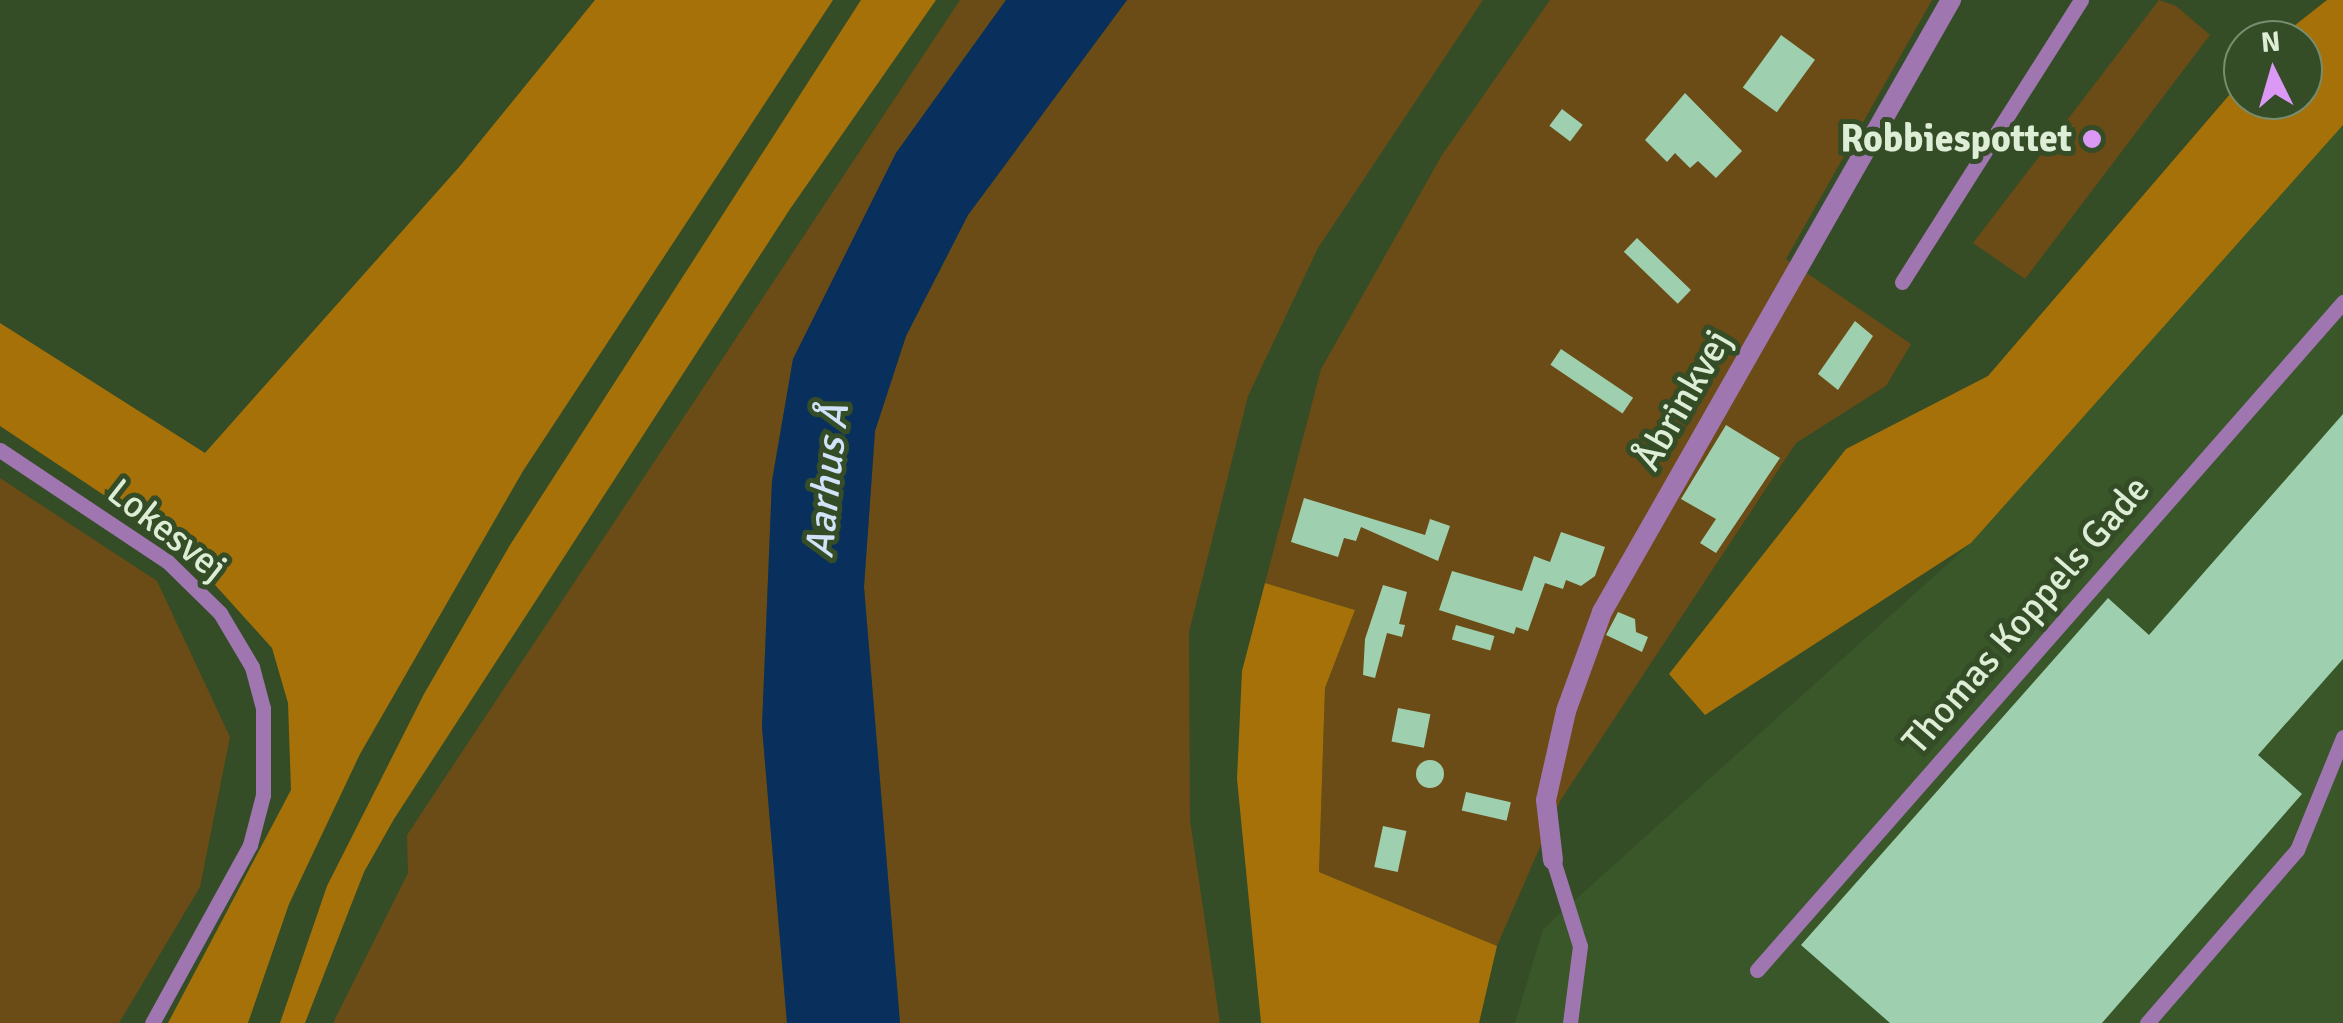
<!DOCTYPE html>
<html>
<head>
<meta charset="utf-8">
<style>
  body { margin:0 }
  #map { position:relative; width:2343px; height:1023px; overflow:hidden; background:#344d27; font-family:Signika,sans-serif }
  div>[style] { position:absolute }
  .built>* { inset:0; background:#395729 }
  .green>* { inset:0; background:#6b4b16 }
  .forest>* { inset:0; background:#a67109 }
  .water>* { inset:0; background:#092f5c }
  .building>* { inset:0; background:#9ed0af; transform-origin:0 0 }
  .round { border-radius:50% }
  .service>* { height:15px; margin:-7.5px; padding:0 7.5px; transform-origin:7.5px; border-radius:7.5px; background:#9f76af }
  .minor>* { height:20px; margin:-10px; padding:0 10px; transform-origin:10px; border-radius:10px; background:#9f76af }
  .dots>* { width:28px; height:28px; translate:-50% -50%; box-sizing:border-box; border:5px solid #344d27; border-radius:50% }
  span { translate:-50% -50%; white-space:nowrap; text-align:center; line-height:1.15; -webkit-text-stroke:10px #344d27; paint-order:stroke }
  .poi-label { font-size:38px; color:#ddedd6; font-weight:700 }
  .right { translate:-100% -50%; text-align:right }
  .street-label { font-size:38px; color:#ddedd6 }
  .water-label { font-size:40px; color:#d1e2f9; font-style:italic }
  .north { position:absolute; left:2223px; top:20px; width:100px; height:100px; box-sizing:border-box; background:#344d27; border:2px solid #788d6d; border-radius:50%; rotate:355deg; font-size:28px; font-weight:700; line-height:40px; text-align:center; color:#ddedd6 }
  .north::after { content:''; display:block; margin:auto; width:35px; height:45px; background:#db99f5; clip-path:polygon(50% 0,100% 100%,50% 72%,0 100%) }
</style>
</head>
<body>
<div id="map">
  <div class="built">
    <div style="clip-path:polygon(2343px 111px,2343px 1023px,1515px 1023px,1543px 929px,1971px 543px)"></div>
  </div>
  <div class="green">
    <div style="clip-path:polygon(960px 0,1006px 0,896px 153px,793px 359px,772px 481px,762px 726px,787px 1023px,333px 1023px,408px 873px,407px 835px)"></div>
    <div style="clip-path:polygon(1127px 0,1483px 0,1318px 248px,1248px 396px,1189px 632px,1190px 820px,1220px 1023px,900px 1023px,864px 587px,875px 431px,906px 336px,968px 215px)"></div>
    <div style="clip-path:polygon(1550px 0,1932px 0,1786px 259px,1911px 344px,1886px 386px,1796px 443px,1560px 801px,1497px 946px,1319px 872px,1325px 688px,1355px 610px,1265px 583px,1321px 369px,1442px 155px)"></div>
    <div style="clip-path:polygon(2159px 0,2176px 6px,2210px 35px,2025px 279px,1973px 243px)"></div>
    <div style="clip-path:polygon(0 478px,157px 581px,230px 737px,200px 887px,119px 1023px,0 1023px)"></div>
  </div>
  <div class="forest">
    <div style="clip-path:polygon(595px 0,833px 0,523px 471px,360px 754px,289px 904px,248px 1023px,168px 1023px,291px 790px,288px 703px,272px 648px,179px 545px,0 426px,0 323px,205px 453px,460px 166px)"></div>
    <div style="clip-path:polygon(861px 0,936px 0,790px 209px,394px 819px,364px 872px,305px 1023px,280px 1023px,327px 886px,424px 694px,510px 545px)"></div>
    <div style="clip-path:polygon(2327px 0,2343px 0,2343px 125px,1971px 543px,1705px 715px,1669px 674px,1846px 449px,1988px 376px,2243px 79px,2243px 100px,2303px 100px,2303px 40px,2276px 40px)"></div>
    <div style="clip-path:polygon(1265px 583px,1355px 610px,1325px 688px,1319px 872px,1497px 946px,1479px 1023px,1261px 1023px,1237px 779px,1242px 671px)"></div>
  </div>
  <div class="water">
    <div style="clip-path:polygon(1006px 0,1127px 0,968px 215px,906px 336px,875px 431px,864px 587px,900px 1023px,787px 1023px,762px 727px,772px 481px,793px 359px,896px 153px)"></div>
  </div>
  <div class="building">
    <div style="left:1781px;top:35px;width:42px;height:65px;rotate:36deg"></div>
    <div style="clip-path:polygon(1685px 93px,1742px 151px,1716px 178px,1698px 161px,1690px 168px,1675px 153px,1667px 162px,1645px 140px)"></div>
    <div style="left:1562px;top:109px;width:26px;height:21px;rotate:37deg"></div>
    <div style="left:1637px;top:238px;width:75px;height:19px;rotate:44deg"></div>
    <div style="clip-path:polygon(1855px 321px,1873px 336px,1838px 390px,1818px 374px)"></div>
    <div style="left:1561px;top:349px;width:87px;height:19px;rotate:34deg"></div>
    <div style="clip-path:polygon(2343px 414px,2343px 659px,2258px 755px,2302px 794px,2102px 1023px,1890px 1023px,1801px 945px,2108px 598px,2149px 635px)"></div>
    <div style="clip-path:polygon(1726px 425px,1780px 458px,1716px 553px,1700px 543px,1716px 519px,1681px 499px)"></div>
    <div style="clip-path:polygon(1304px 498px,1425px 535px,1430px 519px,1450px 526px,1438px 561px,1361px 527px,1356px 541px,1344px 538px,1338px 557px,1291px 542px)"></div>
    <div style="clip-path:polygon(1561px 532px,1605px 547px,1595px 576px,1581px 586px,1566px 580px,1563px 589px,1545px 583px,1528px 631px,1516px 627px,1514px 634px,1439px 610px,1452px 571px,1522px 591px,1534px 556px,1550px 562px)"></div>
    <div style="clip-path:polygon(1383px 585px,1407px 592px,1399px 624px,1405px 625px,1402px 637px,1387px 633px,1375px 678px,1363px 675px,1365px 639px)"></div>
    <div style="clip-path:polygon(1618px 612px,1635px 619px,1636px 632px,1648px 637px,1642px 652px,1606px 635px)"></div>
    <div style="left:1456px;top:625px;width:40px;height:15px;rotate:16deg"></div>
    <div style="left:1398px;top:708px;width:33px;height:34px;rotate:11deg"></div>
    <div class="round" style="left:1416px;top:760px;width:28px;height:28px"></div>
    <div style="left:1466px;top:792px;width:46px;height:19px;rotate:13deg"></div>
    <div style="left:1383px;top:826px;width:24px;height:42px;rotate:12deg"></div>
  </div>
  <div class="service">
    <div style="left:1902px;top:282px;width:334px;rotate:-57.6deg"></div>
    <div style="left:0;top:450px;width:202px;rotate:33.7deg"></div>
    <div style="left:168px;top:562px;width:73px;rotate:44.4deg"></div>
    <div style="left:220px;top:613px;width:63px;rotate:59.3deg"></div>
    <div style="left:252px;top:667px;width:42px;rotate:75deg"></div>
    <div style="left:263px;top:708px;width:87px;rotate:90deg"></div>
    <div style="left:263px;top:795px;width:52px;rotate:104.6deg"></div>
    <div style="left:250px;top:845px;width:203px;rotate:118.8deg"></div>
    <div style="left:1553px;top:860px;width:90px;rotate:72.6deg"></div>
    <div style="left:1580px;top:946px;width:78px;rotate:97.4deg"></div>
    <div style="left:1757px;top:970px;width:889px;rotate:-48.74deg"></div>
    <div style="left:2147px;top:1023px;width:229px;rotate:-49.1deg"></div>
    <div style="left:2297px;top:850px;width:122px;rotate:-67.8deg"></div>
  </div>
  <div class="minor">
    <div style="left:1553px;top:860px;width:60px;rotate:-96.7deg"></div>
    <div style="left:1546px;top:800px;width:91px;rotate:-77.3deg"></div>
    <div style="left:1566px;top:711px;width:105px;rotate:-70deg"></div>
    <div style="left:1602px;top:612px;width:705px;rotate:-60.31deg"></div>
  </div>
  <div class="dots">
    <div style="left:2092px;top:139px;background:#db99f5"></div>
  </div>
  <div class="poi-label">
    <span class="right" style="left:2072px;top:139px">Robbiespottet</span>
  </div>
  <div class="street-label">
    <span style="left:1683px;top:400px;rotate:-60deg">Åbrinkvej</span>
    <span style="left:167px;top:530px;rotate:38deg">Lokesvej</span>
    <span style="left:2026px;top:615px;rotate:-49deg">Thomas Koppels Gade</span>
  </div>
  <div class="water-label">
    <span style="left:827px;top:481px;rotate:-84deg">Aarhus Å</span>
  </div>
  <div class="north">N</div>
</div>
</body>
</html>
